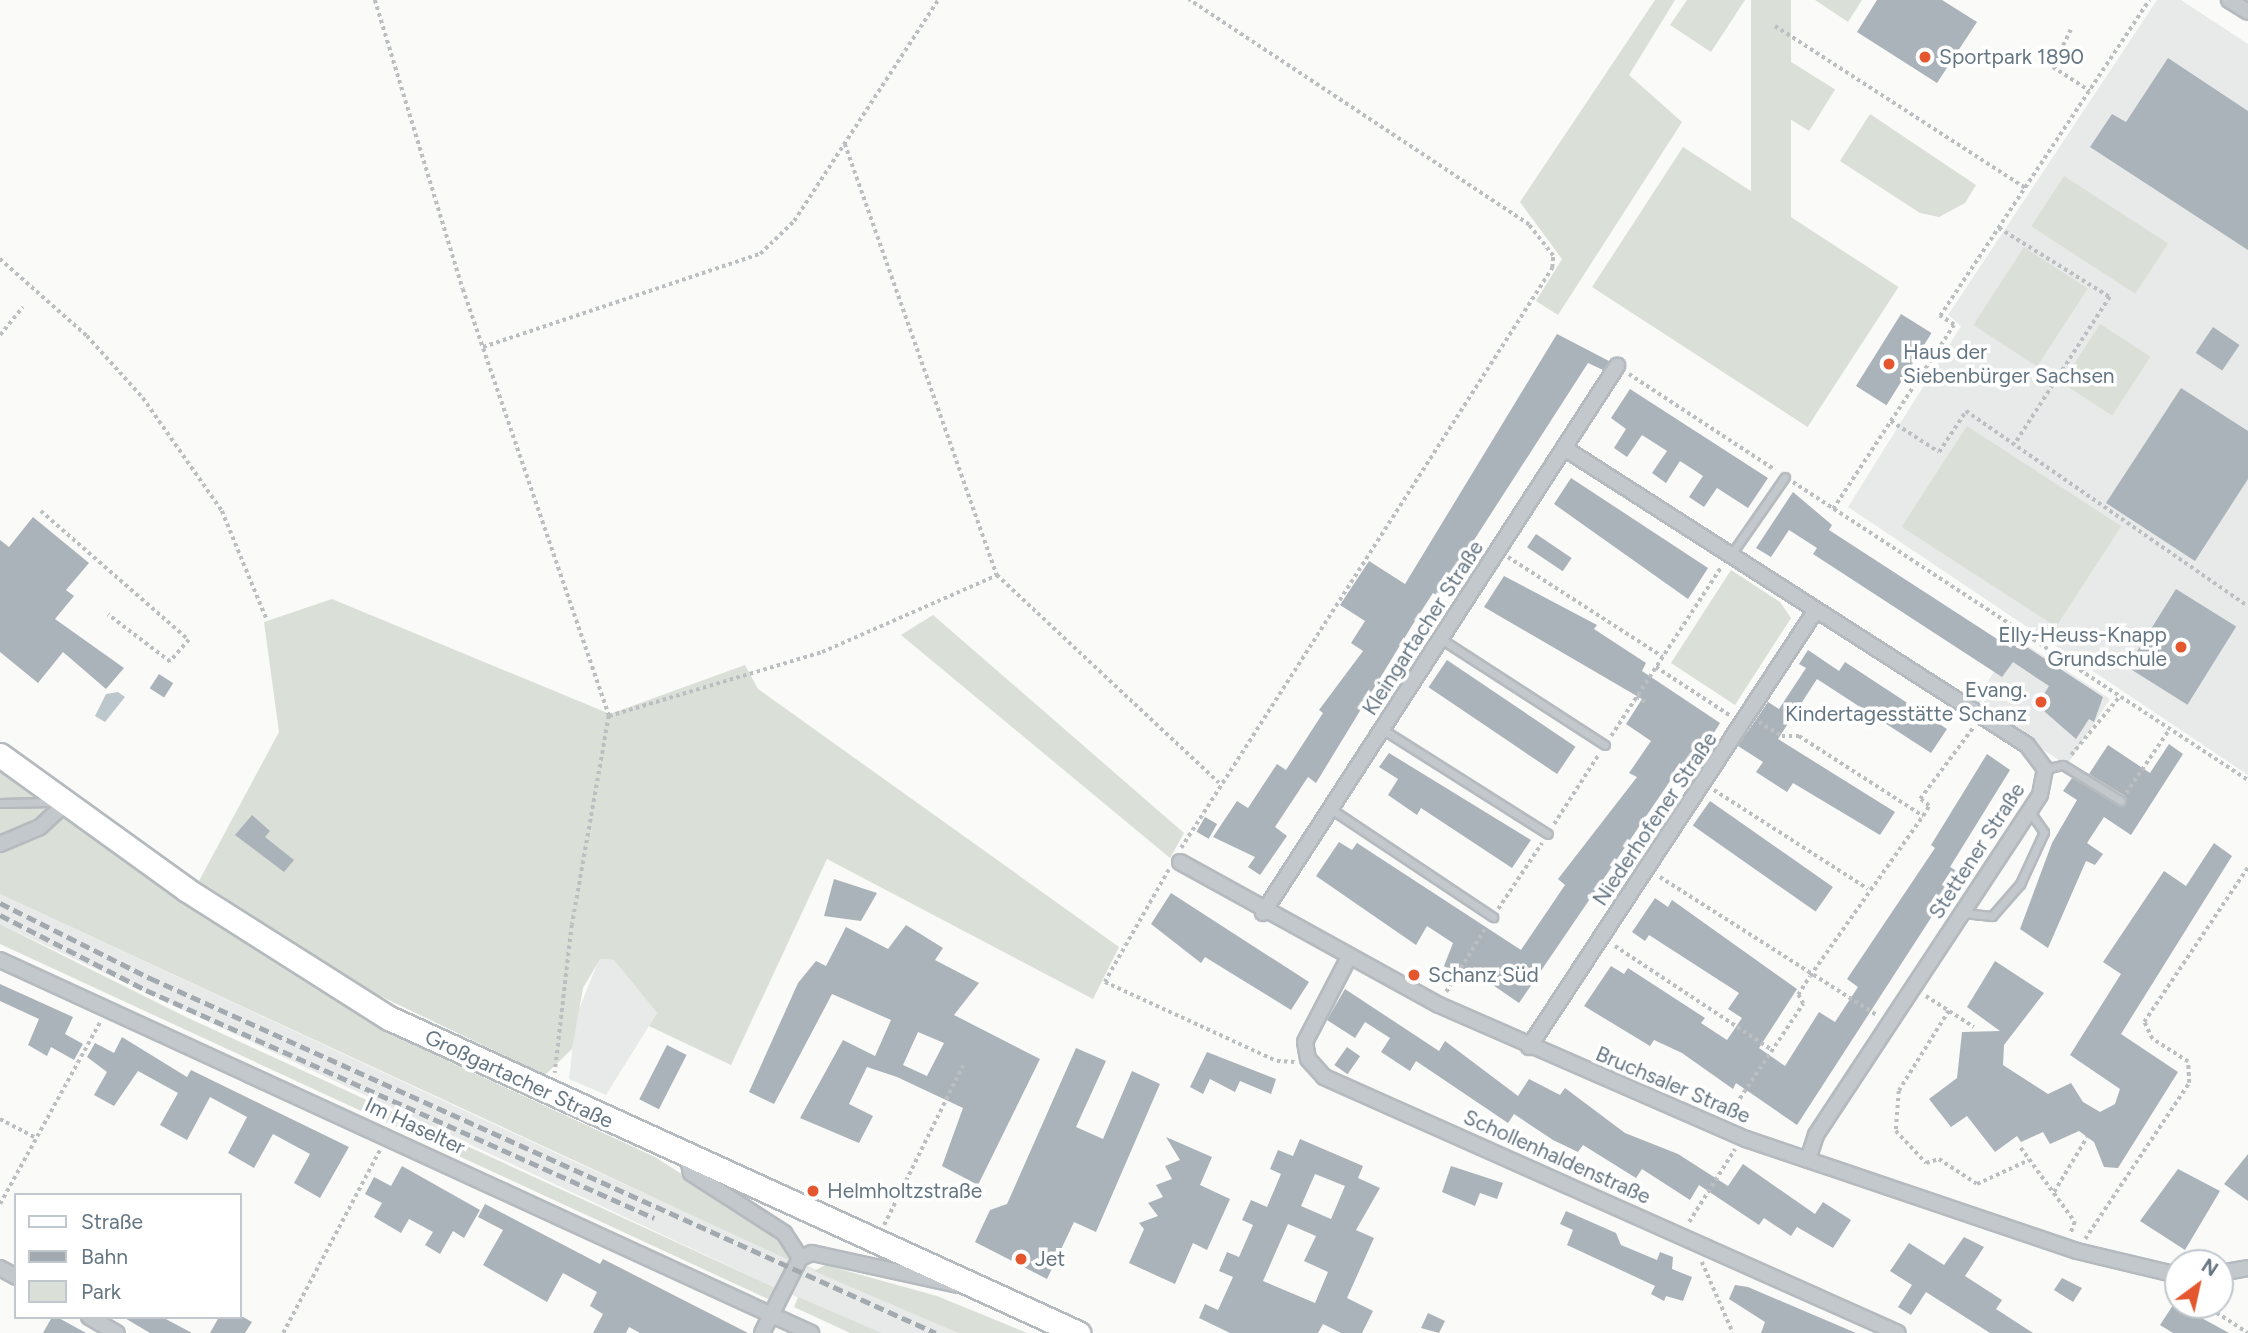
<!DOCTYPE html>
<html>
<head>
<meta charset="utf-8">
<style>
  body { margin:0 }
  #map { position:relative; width:2248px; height:1333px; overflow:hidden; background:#fafaf8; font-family:Figtree,sans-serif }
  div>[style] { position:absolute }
  .built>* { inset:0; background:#e8e9e9; transform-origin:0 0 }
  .green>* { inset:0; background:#dadfd7; transform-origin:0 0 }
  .water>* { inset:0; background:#bbc7cb }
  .building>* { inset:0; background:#aab3b9; transform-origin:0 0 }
  .path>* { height:3.5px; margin-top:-1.75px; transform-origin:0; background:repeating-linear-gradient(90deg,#bbbfc2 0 3.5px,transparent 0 7px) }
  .roads { filter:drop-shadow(2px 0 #b5babe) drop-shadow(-2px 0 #b5babe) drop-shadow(0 2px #b5babe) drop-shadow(0 -2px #b5babe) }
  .lane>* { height:7px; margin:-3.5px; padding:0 3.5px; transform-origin:3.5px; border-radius:3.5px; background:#c3c8cc }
  .street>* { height:14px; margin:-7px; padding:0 7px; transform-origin:7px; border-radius:7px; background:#c3c8cc }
  .primary>* { height:23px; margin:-11.5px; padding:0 11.5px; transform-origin:11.5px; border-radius:11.5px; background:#fff }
  .rail>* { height:5px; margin-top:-2.5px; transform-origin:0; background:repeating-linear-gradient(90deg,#a2aab0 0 10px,transparent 0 15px) }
  .dots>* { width:19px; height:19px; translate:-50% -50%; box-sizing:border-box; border:4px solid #fff; border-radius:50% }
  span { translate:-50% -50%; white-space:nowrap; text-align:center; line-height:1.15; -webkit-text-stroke:7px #fff; paint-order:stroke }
  .poi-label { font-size:21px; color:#657683 }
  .left { translate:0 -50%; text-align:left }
  .right { translate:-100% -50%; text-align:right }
  .street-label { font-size:21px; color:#657683 }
  .legend { position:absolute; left:14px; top:1193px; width:228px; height:126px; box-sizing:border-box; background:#fff; border:2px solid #c1c8cd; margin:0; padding:9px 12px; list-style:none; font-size:21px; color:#657683 }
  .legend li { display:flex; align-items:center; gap:14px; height:35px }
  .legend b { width:35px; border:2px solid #c1c8cd }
  .north { position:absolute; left:2164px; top:1249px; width:70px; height:70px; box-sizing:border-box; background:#fff; border:2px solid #c1c8cd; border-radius:50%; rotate:33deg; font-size:19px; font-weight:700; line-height:28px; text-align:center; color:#657683 }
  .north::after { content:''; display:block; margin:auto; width:24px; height:32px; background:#e4572e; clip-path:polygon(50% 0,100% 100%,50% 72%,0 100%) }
</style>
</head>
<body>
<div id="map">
  <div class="built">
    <div style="clip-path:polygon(2157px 0,2181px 0,2248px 44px,2248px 775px,1848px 507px,1961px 326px,1948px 315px)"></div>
    <div style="left:2016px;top:638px;width:112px;height:79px;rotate:33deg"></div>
    <div style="clip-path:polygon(0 894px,575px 1162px,958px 1333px,882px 1333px,778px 1289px,0 924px)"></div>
    <div style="clip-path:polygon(599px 959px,614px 960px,657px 1013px,606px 1095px,569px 1079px,576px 1017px)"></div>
  </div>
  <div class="green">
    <div style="clip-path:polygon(1655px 0,1675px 0,1629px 75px,1682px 122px,1558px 315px,1536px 301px,1562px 259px,1520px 202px)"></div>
    <div style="clip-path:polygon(1687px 0,1745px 0,1711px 52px,1670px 25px)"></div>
    <div style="left:1751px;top:0;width:40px;height:318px"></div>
    <div style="clip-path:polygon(1815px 0,1862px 0,1848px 22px)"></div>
    <div style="left:1780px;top:55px;width:65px;height:49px;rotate:32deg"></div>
    <div style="clip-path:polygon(1870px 114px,1976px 185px,1965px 203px,1939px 217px,1920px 213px,1840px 161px)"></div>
    <div style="left:1683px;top:147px;width:257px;height:167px;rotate:33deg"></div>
    <div style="left:2064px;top:176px;width:124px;height:60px;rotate:33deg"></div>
    <div style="left:2024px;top:247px;width:76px;height:93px;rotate:33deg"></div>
    <div style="left:2100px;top:324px;width:60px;height:70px;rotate:33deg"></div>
    <div style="left:1967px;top:426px;width:184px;height:120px;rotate:33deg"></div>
    <div style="clip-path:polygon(1731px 570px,1780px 602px,1791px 618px,1735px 705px,1671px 663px)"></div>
    <div style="clip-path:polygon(332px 599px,610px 714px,745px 665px,758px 689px,1119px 947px,1093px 999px,827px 859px,731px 1065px,649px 1026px,657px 1013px,614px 960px,600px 959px,583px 988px,572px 1049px,545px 1075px,374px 993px,199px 881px,279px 732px,264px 622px)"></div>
    <div style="clip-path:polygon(933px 615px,1184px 833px,1170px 858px,901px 635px)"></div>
    <div style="clip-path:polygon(0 767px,200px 914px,332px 997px,433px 1054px,655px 1157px,783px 1239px,789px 1260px,0 894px)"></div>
    <div style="clip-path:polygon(0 924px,186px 1017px,778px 1289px,768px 1299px,0 944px)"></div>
    <div style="clip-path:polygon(825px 1265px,937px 1296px,1027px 1333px,958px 1333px,814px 1271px)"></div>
    <div style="clip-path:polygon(798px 1297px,882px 1333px,850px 1333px,794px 1307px)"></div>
  </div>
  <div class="water">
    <div style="clip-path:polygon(118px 692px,125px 697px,105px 722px,95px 716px,106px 694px)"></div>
  </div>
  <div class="building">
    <div style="clip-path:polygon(1877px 0,1942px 0,1977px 22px,1937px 83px,1857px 32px)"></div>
    <div style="clip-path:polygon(2168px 58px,2248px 111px,2248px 250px,2090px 147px,2112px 114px,2126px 122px)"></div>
    <div style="left:1901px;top:314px;width:36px;height:85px;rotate:32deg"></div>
    <div style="left:2213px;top:327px;width:32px;height:31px;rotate:34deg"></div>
    <div style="clip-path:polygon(1557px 334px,1609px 361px,1603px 370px,1588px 363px,1438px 596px,1433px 593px,1413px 624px,1316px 783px,1308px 777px,1275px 827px,1287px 836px,1260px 875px,1248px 867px,1255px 857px,1213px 837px,1237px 801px,1248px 808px,1277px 764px,1286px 770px,1323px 713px,1319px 710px,1363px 651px,1351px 643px,1365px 621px,1340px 605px,1369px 561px,1405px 584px)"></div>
    <div style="clip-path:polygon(2181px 388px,2248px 431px,2248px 479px,2195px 561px,2106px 503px)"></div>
    <div style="clip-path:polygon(1630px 389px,1768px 478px,1748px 508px,1717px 488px,1704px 507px,1689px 497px,1703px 476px,1680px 461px,1666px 483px,1652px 473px,1667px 451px,1642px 435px,1627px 457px,1614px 448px,1626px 429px,1611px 418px)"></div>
    <div style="clip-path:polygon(1571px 478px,1708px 568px,1688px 599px,1554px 504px)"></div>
    <div style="clip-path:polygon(1793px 492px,1832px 525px,1829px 530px,2011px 648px,2016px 640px,2103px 697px,2094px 722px,2089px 719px,2076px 739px,2037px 705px,2049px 686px,2013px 662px,2002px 677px,1813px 554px,1817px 548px,1789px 530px,1771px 557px,1756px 548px)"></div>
    <div style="clip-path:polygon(33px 517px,89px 563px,66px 590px,74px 596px,55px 619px,124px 668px,106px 689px,63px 652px,38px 683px,0 652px,0 540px,9px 547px)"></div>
    <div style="left:1536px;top:534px;width:43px;height:16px;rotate:34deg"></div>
    <div style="clip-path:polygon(1504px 576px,1597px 625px,1594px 629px,1646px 663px,1642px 671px,1720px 723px,1692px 768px,1683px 762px,1519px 1003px,1474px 972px,1467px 982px,1444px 966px,1453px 943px,1427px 926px,1416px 945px,1316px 876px,1339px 842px,1352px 850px,1357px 843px,1521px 950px,1565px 885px,1558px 879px,1637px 777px,1629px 773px,1651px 741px,1626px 724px,1642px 699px,1484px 607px)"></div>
    <div style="left:2176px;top:589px;width:71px;height:92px;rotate:32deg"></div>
    <div style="clip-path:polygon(1808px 650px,1839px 671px,1845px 662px,1947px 729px,1931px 753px,1817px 679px,1778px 739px,1895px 812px,1880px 835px,1793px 783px,1787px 792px,1756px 772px,1763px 762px,1738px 746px,1768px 702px,1779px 709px,1806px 668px,1799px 664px)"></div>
    <div style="left:1447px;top:660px;width:155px;height:33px;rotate:34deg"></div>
    <div style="left:159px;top:674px;width:17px;height:17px;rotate:33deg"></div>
    <div style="clip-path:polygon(2169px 744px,2183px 754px,2131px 835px,2104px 817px,2087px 843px,2103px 854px,2095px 865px,2086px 861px,2048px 948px,2020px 929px,2052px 843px,2077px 800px,2063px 791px,2072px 778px,2123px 807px,2125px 796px,2089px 774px,2108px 745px,2150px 773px)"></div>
    <div style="clip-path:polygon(1389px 753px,1531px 840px,1512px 868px,1421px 808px,1417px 815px,1388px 795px,1398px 779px,1379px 767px)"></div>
    <div style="clip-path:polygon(1987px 754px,2010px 770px,1950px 867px,1960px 873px,1797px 1125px,1736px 1083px,1733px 1089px,1682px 1053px,1654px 1040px,1650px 1046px,1584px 1006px,1611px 966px,1624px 974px,1628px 968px,1705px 1018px,1701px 1023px,1727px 1040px,1742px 1018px,1728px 1009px,1739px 993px,1649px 935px,1645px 941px,1632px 932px,1655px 898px,1668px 907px,1672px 900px,1797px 989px,1759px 1048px,1785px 1066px,1819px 1012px,1835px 1022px,1858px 987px,1847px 979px,1935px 848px,1931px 845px)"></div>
    <div style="left:1710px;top:801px;width:150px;height:30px;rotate:35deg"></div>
    <div style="clip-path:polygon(252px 815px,270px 831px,265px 837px,294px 860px,284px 872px,235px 835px)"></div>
    <div style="left:1205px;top:817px;width:14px;height:17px;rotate:30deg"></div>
    <div style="clip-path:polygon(2214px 843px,2232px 856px,2121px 1034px,2178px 1072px,2118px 1168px,2104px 1167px,2094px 1142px,2079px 1131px,2050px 1144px,2043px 1132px,2021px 1142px,2017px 1136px,1995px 1152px,1967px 1116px,1951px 1127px,1929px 1099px,1957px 1078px,1962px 1032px,2000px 1031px,1967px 1007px,1995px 961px,2044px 993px,2004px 1045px,2003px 1065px,2048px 1094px,2071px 1083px,2083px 1102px,2100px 1112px,2115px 1104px,2120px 1089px,2070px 1055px,2121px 974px,2103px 962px,2164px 871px,2186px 886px)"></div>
    <div style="clip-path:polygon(834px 879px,877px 893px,861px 921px,824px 916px)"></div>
    <div style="clip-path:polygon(1171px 893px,1309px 982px,1291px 1010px,1205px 957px,1201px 963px,1151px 924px)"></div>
    <div style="clip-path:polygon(evenodd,906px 925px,943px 948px,935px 960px,979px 983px,954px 1015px,1040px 1059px,978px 1185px,942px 1166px,963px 1108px,897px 1077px,867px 1067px,849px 1104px,873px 1116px,859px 1143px,800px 1118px,843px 1040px,875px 1056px,891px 1020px,832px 994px,774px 1104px,749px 1092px,798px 983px,816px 961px,826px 966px,846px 927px,888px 949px,906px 925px,918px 1032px,944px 1043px,927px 1076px,903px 1065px,918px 1032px)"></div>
    <div style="clip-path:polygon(0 984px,73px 1017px,65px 1034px,83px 1044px,74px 1060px,51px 1047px,47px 1056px,28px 1045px,39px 1019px,0 1001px)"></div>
    <div style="clip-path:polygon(1345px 989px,1439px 1051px,1445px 1041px,1518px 1096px,1529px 1079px,1560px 1095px,1565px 1088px,1625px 1133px,1678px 1154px,1728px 1186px,1743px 1164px,1815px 1214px,1823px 1202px,1851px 1220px,1833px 1248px,1797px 1227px,1791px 1236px,1764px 1218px,1759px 1225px,1699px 1185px,1690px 1200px,1642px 1169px,1636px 1178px,1583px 1145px,1578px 1152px,1553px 1140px,1514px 1114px,1508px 1123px,1416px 1061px,1410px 1071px,1381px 1052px,1390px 1038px,1365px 1022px,1355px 1038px,1327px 1020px)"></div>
    <div style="clip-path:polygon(122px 1037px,187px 1077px,191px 1070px,349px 1147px,320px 1198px,294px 1183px,310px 1154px,273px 1134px,254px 1168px,228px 1153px,247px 1117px,210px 1097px,187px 1140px,160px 1125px,178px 1093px,138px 1071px,114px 1106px,94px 1095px,107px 1072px,87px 1057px,95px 1043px,114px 1053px)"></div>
    <div style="left:667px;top:1045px;width:22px;height:61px;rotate:27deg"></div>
    <div style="left:1347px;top:1047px;width:16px;height:22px;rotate:35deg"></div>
    <div style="clip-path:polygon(1076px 1048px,1106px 1061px,1076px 1127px,1103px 1139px,1132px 1071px,1160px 1084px,1096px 1232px,1074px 1222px,1047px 1279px,975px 1242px,990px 1210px,1007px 1204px)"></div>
    <div style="clip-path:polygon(1207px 1052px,1276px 1079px,1271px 1094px,1240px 1081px,1235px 1092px,1210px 1079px,1203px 1094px,1190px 1087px)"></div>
    <div style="clip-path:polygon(1166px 1137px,1212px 1157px,1200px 1185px,1230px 1199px,1207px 1250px,1193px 1243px,1175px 1284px,1129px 1263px,1144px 1229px,1139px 1223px,1158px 1216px,1148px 1203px,1163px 1197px,1156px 1185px,1172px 1179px,1165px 1166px,1180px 1160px)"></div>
    <div style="clip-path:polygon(evenodd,1300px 1139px,1363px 1166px,1358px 1178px,1380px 1188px,1356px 1230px,1374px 1238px,1347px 1298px,1373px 1311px,1362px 1333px,1341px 1333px,1323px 1324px,1318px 1333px,1230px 1333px,1199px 1318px,1205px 1304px,1218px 1310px,1233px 1277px,1219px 1271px,1227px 1252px,1239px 1257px,1253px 1225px,1242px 1220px,1251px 1200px,1267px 1207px,1281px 1174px,1270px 1169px,1278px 1150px,1293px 1156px,1300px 1139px,1315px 1174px,1345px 1186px,1331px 1219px,1301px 1206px,1315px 1174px,1300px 1139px,1288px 1224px,1316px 1236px,1304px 1261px,1328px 1272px,1315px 1303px,1263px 1281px,1288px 1224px)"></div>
    <div style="clip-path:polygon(2248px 1154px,2248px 1201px,2224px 1184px)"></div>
    <div style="clip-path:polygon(402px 1166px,480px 1210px,464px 1238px,453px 1231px,440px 1254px,425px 1245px,433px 1232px,409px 1219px,401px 1233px,374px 1217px,382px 1203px,365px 1194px,374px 1177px,391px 1186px)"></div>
    <div style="clip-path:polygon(1451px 1166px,1503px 1183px,1497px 1199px,1480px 1193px,1475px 1206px,1442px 1192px)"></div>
    <div style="clip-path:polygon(2178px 1169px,2220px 1191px,2185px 1250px,2140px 1221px)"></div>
    <div style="clip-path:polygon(485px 1204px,600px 1264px,603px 1259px,748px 1333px,640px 1333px,629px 1327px,626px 1333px,593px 1333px,603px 1314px,590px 1306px,597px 1292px,563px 1273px,547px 1302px,483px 1265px,503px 1230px,478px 1217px)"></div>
    <div style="clip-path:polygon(1566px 1211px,1616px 1233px,1621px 1245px,1657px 1260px,1660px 1252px,1673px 1257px,1672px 1269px,1692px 1277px,1683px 1301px,1666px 1296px,1664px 1301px,1651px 1294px,1655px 1286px,1567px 1245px,1573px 1230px,1560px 1224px)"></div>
    <div style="clip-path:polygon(1964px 1237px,1984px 1247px,1965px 1276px,2002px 1300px,1996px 1309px,2033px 1333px,1990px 1333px,1926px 1292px,1911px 1315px,1898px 1307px,1912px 1285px,1890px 1271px,1909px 1243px,1944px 1265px)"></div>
    <div style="clip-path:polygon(2062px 1278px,2082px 1288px,2073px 1302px,2054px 1290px)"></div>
    <div style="clip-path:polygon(1735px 1285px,1748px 1287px,1856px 1333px,1761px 1333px,1765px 1322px,1729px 1299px)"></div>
    <div style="clip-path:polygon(2177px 1299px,2178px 1305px,2229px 1333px,2173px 1333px,2160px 1325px)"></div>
    <div style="clip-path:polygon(1428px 1313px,1445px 1321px,1439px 1333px,1421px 1328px)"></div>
    <div style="clip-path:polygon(52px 1317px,57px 1317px,86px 1333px,43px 1333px)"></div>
    <div style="clip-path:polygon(123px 1317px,162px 1317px,192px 1333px,150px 1333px)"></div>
    <div style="clip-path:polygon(219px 1317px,243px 1317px,252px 1322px,245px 1333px,210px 1333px)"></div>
  </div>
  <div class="path">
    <div style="left:375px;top:0;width:302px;rotate:73.1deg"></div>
    <div style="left:463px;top:289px;width:451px;rotate:71.1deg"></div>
    <div style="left:609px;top:716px;width:212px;rotate:100deg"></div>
    <div style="left:572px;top:925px;width:149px;rotate:96.6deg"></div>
    <div style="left:1775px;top:26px;width:300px;rotate:32.9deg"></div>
    <div style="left:2071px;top:30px;width:41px;rotate:115.9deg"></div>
    <div style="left:2053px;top:67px;width:44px;rotate:33deg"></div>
    <div style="left:845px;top:144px;width:457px;rotate:70.6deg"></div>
    <div style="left:1999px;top:228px;width:131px;rotate:31.9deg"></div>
    <div style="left:2110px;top:297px;width:175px;rotate:122.9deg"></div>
    <div style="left:0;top:259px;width:116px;rotate:41.5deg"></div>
    <div style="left:87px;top:336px;width:84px;rotate:47.9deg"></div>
    <div style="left:143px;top:398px;width:138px;rotate:55deg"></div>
    <div style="left:222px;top:511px;width:116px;rotate:67.6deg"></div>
    <div style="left:0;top:335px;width:36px;rotate:-51deg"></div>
    <div style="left:483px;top:347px;width:292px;rotate:-18.6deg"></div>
    <div style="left:760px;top:254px;width:47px;rotate:-44.1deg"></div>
    <div style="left:794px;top:221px;width:264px;rotate:-56.9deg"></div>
    <div style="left:1629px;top:374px;width:175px;rotate:33.3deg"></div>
    <div style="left:1891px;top:421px;width:57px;rotate:32.9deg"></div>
    <div style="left:1939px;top:452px;width:49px;rotate:-56.6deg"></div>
    <div style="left:1966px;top:411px;width:343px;rotate:34.7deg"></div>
    <div style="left:1793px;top:482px;width:544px;rotate:33.22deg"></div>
    <div style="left:1833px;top:509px;width:220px;rotate:-56.7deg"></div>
    <div style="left:1954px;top:325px;width:17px;rotate:-147deg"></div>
    <div style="left:1940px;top:316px;width:379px;rotate:-56.5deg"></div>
    <div style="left:41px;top:511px;width:196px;rotate:41.1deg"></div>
    <div style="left:189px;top:640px;width:29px;rotate:131deg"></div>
    <div style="left:170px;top:662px;width:78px;rotate:-142.8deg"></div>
    <div style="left:1508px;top:557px;width:184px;rotate:32.8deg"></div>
    <div style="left:1656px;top:667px;width:90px;rotate:33.2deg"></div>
    <div style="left:1637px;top:696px;width:10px;rotate:37deg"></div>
    <div style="left:609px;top:716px;width:222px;rotate:-16.7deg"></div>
    <div style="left:822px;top:652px;width:191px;rotate:-23.7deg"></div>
    <div style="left:997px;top:575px;width:304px;rotate:43.1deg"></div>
    <div style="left:1759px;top:722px;width:27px;rotate:31deg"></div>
    <div style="left:1782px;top:736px;width:17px"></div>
    <div style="left:1799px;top:736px;width:148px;rotate:32.8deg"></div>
    <div style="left:1923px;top:816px;width:12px;rotate:-59deg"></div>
    <div style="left:1929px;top:806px;width:11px;rotate:-142deg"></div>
    <div style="left:1920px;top:799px;width:89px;rotate:-53.3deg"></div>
    <div style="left:1611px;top:736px;width:202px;rotate:-56.9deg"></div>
    <div style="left:2071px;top:755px;width:77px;rotate:-50.3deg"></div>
    <div style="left:1714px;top:790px;width:183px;rotate:32.7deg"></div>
    <div style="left:2126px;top:793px;width:76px;rotate:-55.7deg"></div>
    <div style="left:1554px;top:824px;width:83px;rotate:-57.3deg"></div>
    <div style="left:1181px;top:848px;width:689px;rotate:-57.39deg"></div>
    <div style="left:1552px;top:268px;width:12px;rotate:-85deg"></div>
    <div style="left:1553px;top:256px;width:39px;rotate:-128deg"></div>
    <div style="left:1529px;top:225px;width:408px;rotate:-146.5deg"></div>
    <div style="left:1169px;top:870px;width:129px;rotate:119.7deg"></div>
    <div style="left:1105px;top:982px;width:189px;rotate:24.7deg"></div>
    <div style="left:1277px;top:1061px;width:18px;rotate:3deg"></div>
    <div style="left:1660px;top:877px;width:257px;rotate:32.5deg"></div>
    <div style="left:1498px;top:909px;width:79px;rotate:-56.3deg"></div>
    <div style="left:1615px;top:946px;width:188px;rotate:33.5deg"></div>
    <div style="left:1446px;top:992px;width:76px;rotate:-58.4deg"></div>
    <div style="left:1926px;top:996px;width:57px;rotate:32.9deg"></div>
    <div style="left:1949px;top:1011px;width:94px;rotate:122deg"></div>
    <div style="left:1899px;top:1091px;width:40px;rotate:94.3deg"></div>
    <div style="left:1896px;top:1131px;width:44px;rotate:46.8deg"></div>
    <div style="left:1926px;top:1163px;width:14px;rotate:-17deg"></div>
    <div style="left:1939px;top:1159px;width:45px;rotate:33.3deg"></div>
    <div style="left:1977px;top:1184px;width:57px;rotate:-24.8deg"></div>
    <div style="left:1728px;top:1116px;width:135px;rotate:-56.2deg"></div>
    <div style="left:1803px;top:1004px;width:10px;rotate:-119deg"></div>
    <div style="left:1798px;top:995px;width:22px;rotate:-58deg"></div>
    <div style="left:1810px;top:976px;width:196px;rotate:-54.8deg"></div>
    <div style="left:0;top:1119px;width:41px;rotate:27.8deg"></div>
    <div style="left:2021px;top:1148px;width:92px;rotate:53.9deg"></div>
    <div style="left:2075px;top:1222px;width:12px;rotate:110deg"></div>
    <div style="left:2054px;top:1192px;width:64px;rotate:-59deg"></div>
    <div style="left:0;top:1204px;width:210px;rotate:-61.2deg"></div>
    <div style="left:1689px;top:1222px;width:86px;rotate:-57.8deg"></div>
    <div style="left:884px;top:1225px;width:178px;rotate:-63.7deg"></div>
    <div style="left:2085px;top:1239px;width:187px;rotate:-56.3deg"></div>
    <div style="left:2189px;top:1083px;width:21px;rotate:-93deg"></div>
    <div style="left:2188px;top:1062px;width:43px;rotate:-147.4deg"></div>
    <div style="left:2152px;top:1039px;width:19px;rotate:-115deg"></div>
    <div style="left:2144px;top:1022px;width:187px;rotate:-56.1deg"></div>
    <div style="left:1702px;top:1262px;width:77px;rotate:66.4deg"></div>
    <div style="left:2205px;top:1305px;width:51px;rotate:33.1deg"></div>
    <div style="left:283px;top:1333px;width:207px;rotate:-62.1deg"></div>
  </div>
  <div class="roads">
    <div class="lane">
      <div style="left:1730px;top:556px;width:96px;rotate:-55.2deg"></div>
      <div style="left:1441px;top:639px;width:195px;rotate:32.9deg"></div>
      <div style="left:1382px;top:729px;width:196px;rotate:32.3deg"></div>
      <div style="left:2045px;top:769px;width:18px;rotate:-13deg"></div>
      <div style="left:2063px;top:765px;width:68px;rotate:31.8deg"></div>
      <div style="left:0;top:803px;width:52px;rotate:-1.1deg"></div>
      <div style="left:1331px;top:809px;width:195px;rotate:33.7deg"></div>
      <div style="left:1963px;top:913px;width:29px;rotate:6deg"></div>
      <div style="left:1992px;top:916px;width:43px;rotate:-48.8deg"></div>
      <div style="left:2020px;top:884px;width:57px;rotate:-65.2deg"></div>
      <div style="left:2044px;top:832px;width:24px;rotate:-125deg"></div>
    </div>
    <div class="street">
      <div style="left:2229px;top:0;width:22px;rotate:32deg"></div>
      <div style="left:1564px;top:448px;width:550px;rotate:32.68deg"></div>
      <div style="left:2027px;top:745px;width:30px;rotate:53deg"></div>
      <div style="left:2045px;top:769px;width:26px;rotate:101deg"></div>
      <div style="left:2040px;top:795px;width:407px;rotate:123.4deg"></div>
      <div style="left:1816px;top:1135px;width:26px;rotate:108deg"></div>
      <div style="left:0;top:844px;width:43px;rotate:-23deg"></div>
      <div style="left:40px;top:827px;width:37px;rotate:-43deg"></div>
      <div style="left:1180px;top:862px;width:296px;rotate:28.9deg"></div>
      <div style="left:1439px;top:1005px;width:335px;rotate:23.6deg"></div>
      <div style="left:1746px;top:1139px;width:349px;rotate:18.7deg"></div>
      <div style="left:2077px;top:1251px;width:104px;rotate:13.4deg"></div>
      <div style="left:1263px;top:913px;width:652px;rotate:-57.09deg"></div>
      <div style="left:1348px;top:959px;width:93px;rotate:117.4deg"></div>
      <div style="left:1305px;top:1042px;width:17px;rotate:80deg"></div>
      <div style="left:1308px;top:1059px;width:24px;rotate:48deg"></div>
      <div style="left:1324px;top:1077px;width:628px;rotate:24.04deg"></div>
      <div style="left:0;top:960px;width:893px;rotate:24.7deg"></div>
      <div style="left:1529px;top:1047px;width:519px;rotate:-56.71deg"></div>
      <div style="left:688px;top:1159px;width:14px;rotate:78deg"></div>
      <div style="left:691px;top:1173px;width:111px;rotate:32.8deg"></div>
      <div style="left:784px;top:1233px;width:30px;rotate:57deg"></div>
      <div style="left:0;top:1268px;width:18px;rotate:29deg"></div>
      <div style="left:2220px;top:1273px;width:28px;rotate:-10deg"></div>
      <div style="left:89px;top:1317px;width:32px;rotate:30deg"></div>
      <div style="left:762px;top:1333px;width:84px;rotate:-63.1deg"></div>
      <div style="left:800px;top:1258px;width:13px;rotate:-23deg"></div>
      <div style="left:812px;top:1253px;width:148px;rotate:12.4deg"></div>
    </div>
    <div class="primary">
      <div style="left:0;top:755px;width:231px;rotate:35.8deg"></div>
      <div style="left:187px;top:890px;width:239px;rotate:32.4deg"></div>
      <div style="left:389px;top:1018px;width:758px;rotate:24.57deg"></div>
    </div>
  </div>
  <div class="rail">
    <div style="left:0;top:903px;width:168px;rotate:26.6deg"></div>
    <div style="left:150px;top:978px;width:862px;rotate:24.31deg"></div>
    <div style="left:0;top:915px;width:164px;rotate:27.2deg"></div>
    <div style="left:146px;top:990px;width:557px;rotate:24.17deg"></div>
  </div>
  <div class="dots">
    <div style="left:1925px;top:57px;background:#e4572e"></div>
    <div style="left:1889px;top:364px;background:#e4572e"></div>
    <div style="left:2181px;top:647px;background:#e4572e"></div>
    <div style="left:2041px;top:702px;background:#e4572e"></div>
    <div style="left:1414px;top:975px;background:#e4572e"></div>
    <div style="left:813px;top:1191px;background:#e4572e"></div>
    <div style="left:1021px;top:1259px;background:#e4572e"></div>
  </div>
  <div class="poi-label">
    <span class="left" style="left:1939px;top:57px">Sportpark 1890</span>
    <span class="left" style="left:1903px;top:364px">Haus der<br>Siebenbürger Sachsen</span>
    <span class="right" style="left:2167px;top:647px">Elly-Heuss-Knapp<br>Grundschule</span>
    <span class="right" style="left:2027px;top:702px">Evang.<br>Kindertagesstätte Schanz</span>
    <span class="left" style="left:1428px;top:975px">Schanz Süd</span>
    <span class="left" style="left:827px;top:1191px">Helmholtzstraße</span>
    <span class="left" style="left:1035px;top:1259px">Jet</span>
  </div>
  <div class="street-label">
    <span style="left:1423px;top:628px;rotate:-57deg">Kleingartacher Straße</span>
    <span style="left:1655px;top:819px;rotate:-56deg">Niederhofener Straße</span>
    <span style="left:1977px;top:851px;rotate:-57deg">Stettener Straße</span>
    <span style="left:519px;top:1079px;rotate:25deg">Großgartacher Straße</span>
    <span style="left:1673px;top:1085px;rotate:23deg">Bruchsaler Straße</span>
    <span style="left:415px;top:1126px;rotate:25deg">Im Haselter</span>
    <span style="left:1557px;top:1157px;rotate:24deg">Schollenhaldenstraße</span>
  </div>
  <ul class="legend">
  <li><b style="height:9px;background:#fff"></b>Straße</li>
  <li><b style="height:9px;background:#a2aab0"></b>Bahn</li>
  <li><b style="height:19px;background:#dadfd7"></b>Park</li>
  </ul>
  <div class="north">N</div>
</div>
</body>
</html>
